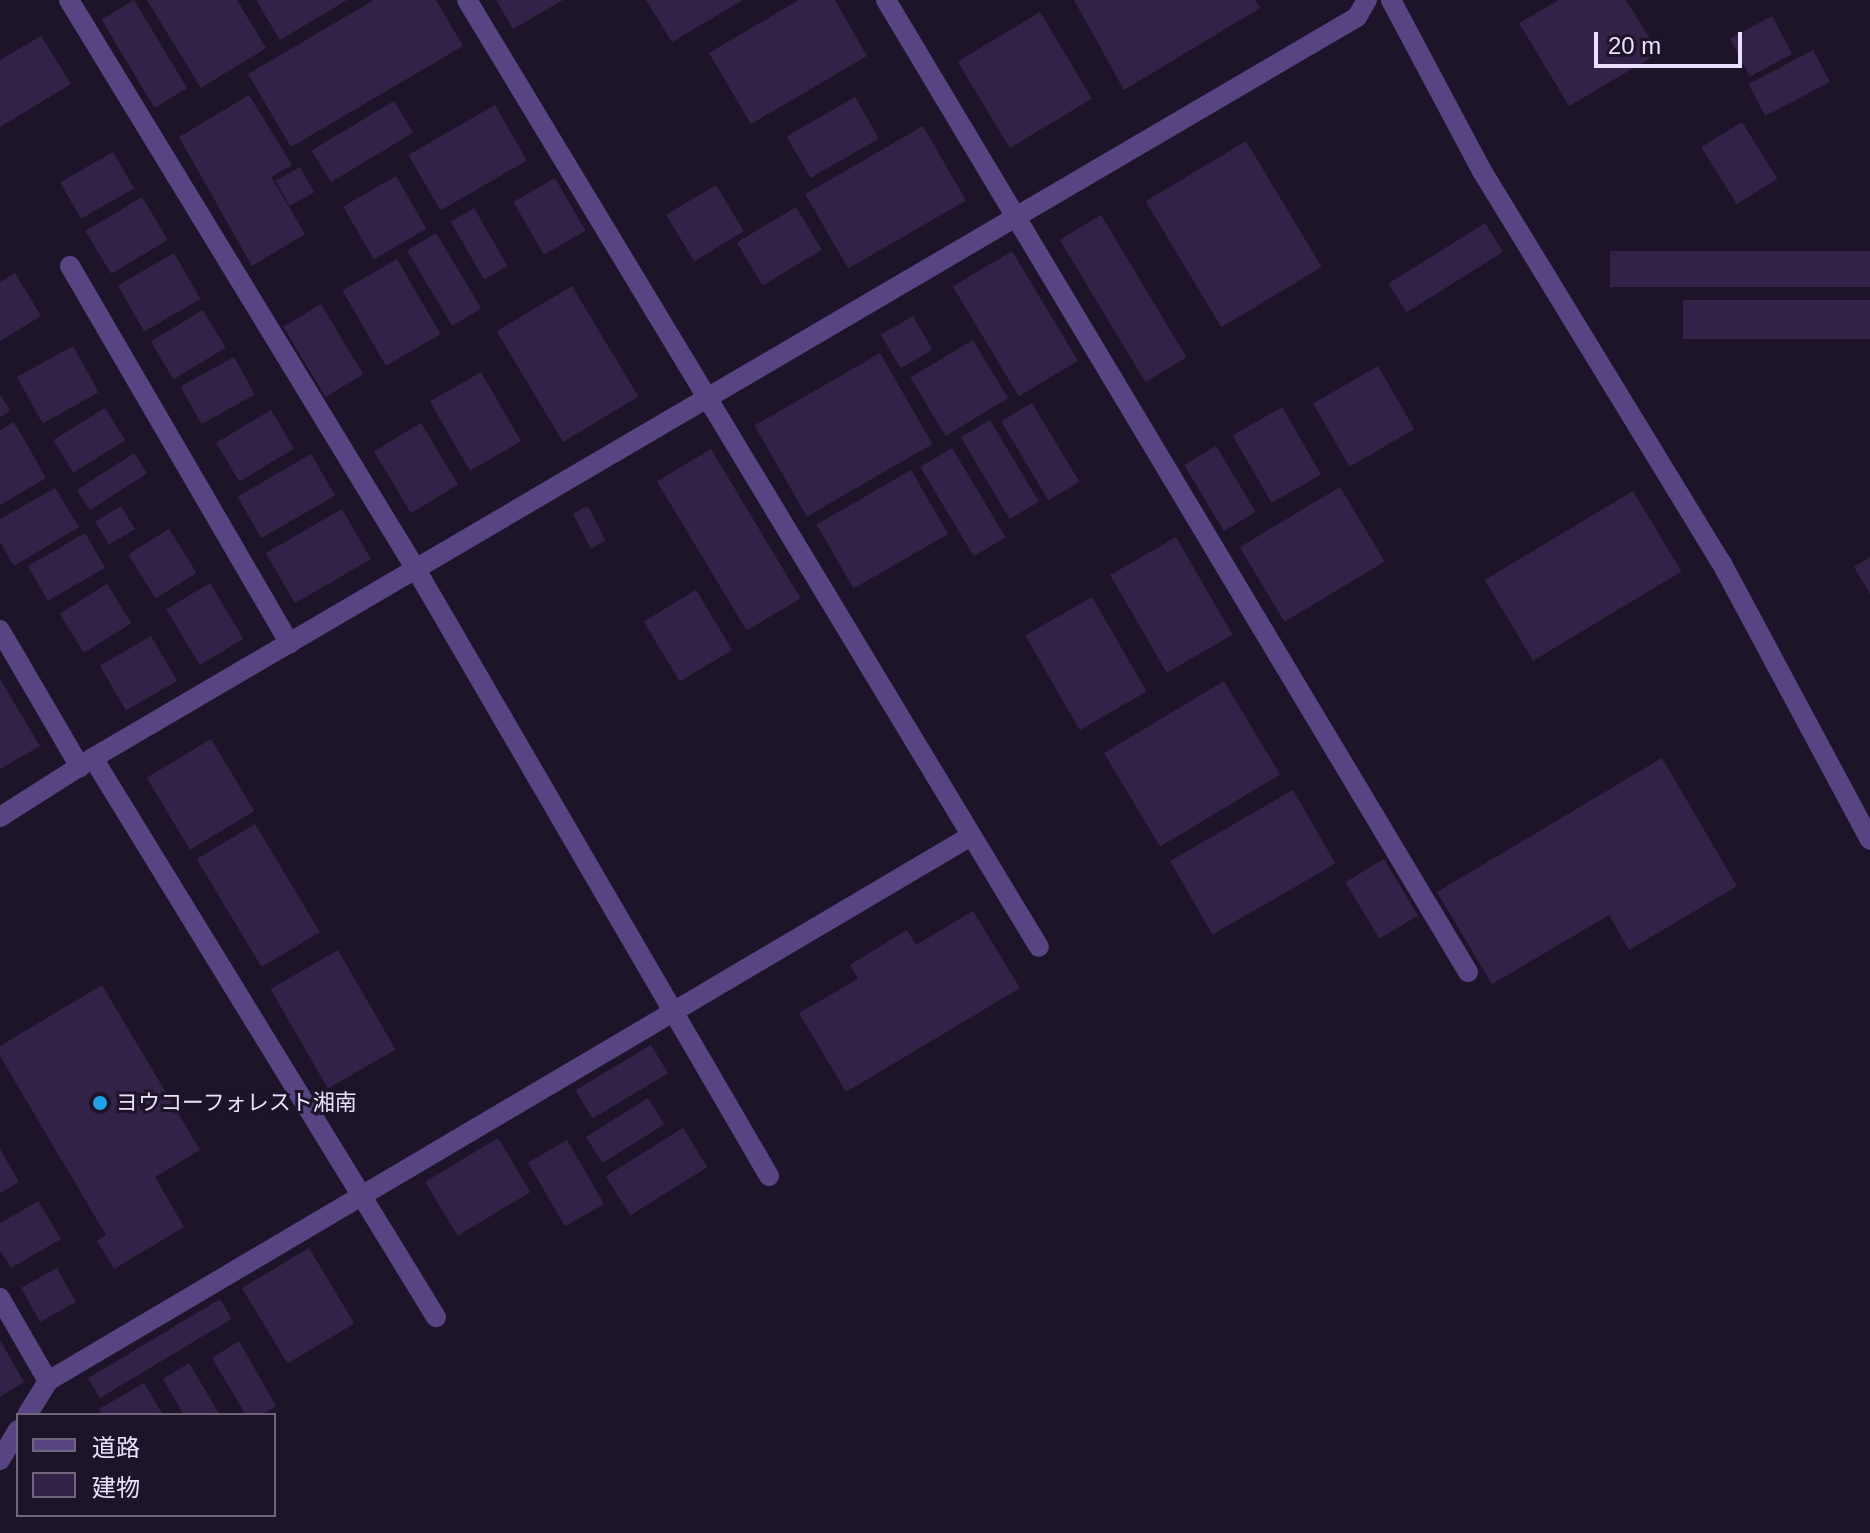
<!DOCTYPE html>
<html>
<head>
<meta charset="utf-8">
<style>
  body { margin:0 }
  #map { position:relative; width:1870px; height:1533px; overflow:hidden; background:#1d1429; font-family:Helvetica,"Noto Sans JP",sans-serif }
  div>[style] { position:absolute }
  .building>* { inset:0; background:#332248; transform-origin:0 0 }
  .minor>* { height:20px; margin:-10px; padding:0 10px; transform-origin:10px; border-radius:10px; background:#564483 }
  .dots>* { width:22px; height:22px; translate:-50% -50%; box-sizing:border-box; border:4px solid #1d1429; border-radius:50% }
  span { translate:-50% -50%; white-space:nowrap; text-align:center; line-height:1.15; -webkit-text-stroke:6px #1d1429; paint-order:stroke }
  .poi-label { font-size:22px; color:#eadffc }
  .left { translate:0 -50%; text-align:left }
  .legend { position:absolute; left:16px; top:1413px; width:260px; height:104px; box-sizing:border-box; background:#1d1429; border:2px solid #6f657d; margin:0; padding:10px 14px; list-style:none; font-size:24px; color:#eadffc }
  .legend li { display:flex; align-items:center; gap:16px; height:40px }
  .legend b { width:40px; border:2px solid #6f657d }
  .scale { position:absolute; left:1594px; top:32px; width:148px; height:36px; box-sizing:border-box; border:4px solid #eadffc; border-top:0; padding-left:10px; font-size:24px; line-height:28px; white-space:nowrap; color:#eadffc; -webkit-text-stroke:6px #1d1429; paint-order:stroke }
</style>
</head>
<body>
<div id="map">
  <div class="building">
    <div style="left:134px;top:0;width:103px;height:38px;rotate:59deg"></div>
    <div style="clip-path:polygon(147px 0,237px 0,266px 48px,201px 88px)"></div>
    <div style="clip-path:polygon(256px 0,347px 0,280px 40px)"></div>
    <div style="clip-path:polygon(374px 0,436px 0,463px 46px,291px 147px,248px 74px)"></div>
    <div style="clip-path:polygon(496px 0,563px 0,513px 29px)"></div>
    <div style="clip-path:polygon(646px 0,743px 0,672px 42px)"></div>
    <div style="clip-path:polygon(799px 0,835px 0,867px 56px,751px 124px,709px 53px)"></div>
    <div style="clip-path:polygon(1074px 0,1255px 0,1260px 8px,1124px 90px)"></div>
    <div style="clip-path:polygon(1559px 0,1626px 0,1659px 53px,1569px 106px,1519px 23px)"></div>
    <div style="left:1040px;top:12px;width:101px;height:96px;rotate:59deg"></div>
    <div style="left:1772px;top:16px;width:43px;height:48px;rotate:62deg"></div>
    <div style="clip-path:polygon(41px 36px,71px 84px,0 127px,0 60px)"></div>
    <div style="left:1813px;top:50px;width:36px;height:73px;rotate:62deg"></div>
    <div style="clip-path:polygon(249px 95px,292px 165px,271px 177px,305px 234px,252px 266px,179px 137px)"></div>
    <div style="left:855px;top:97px;width:48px;height:79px;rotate:60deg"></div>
    <div style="left:394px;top:101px;width:37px;height:96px;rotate:59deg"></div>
    <div style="left:495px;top:105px;width:64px;height:100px;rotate:60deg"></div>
    <div style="left:1742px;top:122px;width:67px;height:48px;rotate:58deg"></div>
    <div style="left:923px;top:126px;width:86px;height:136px;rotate:60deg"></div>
    <div style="left:1246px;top:141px;width:147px;height:117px;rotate:59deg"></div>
    <div style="left:113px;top:152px;width:42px;height:61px;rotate:60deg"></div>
    <div style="left:300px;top:167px;width:29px;height:28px;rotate:61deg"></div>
    <div style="left:396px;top:176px;width:61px;height:61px;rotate:60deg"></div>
    <div style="left:555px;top:178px;width:61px;height:48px;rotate:60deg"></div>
    <div style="left:716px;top:185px;width:54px;height:58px;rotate:59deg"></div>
    <div style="left:142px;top:197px;width:50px;height:66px;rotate:59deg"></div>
    <div style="left:796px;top:207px;width:50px;height:69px;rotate:59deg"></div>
    <div style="left:474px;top:208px;width:67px;height:27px;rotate:60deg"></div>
    <div style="left:1101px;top:215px;width:166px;height:48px;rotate:59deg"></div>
    <div style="left:1485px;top:223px;width:34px;height:114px;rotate:58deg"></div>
    <div style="left:436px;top:233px;width:88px;height:34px;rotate:59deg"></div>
    <div style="left:1012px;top:251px;width:128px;height:69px;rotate:59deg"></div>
    <div style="left:1870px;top:251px;width:36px;height:260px;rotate:90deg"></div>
    <div style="left:174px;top:253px;width:53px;height:65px;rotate:60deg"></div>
    <div style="left:397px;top:259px;width:87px;height:63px;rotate:60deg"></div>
    <div style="clip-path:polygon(15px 273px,41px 316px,0 341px,0 282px)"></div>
    <div style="left:572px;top:286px;width:129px;height:88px;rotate:59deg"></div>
    <div style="left:1870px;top:300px;width:39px;height:187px;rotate:90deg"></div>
    <div style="left:321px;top:304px;width:82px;height:44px;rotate:59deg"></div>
    <div style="left:203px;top:310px;width:44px;height:61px;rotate:59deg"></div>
    <div style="left:913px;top:316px;width:39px;height:37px;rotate:60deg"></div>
    <div style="left:973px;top:340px;width:68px;height:73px;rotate:59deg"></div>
    <div style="left:73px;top:346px;width:53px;height:64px;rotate:61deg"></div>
    <div style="left:880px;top:353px;width:105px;height:145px;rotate:60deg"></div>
    <div style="left:234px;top:357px;width:43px;height:61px;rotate:61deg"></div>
    <div style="left:1378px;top:366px;width:73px;height:75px;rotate:60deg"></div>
    <div style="left:481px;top:372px;width:80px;height:59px;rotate:60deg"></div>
    <div style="clip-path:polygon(0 394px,10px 411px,0 417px)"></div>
    <div style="left:1032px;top:403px;width:92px;height:36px;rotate:59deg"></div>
    <div style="left:1282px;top:407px;width:78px;height:57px;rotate:60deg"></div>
    <div style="left:105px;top:408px;width:38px;height:61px;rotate:58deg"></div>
    <div style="left:271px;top:410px;width:45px;height:64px;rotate:59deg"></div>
    <div style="left:990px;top:420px;width:95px;height:34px;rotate:59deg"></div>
    <div style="clip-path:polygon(14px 422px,46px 478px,0 505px,0 430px)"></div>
    <div style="left:421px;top:423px;width:72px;height:55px;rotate:59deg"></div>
    <div style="left:1216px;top:446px;width:77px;height:37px;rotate:59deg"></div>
    <div style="left:952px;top:448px;width:104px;height:37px;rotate:59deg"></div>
    <div style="left:711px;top:449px;width:174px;height:63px;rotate:59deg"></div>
    <div style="left:134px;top:453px;width:24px;height:68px;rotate:57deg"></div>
    <div style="left:311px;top:454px;width:48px;height:85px;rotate:60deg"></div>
    <div style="left:911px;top:470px;width:74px;height:109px;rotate:60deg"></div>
    <div style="left:1340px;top:487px;width:87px;height:117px;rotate:59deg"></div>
    <div style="clip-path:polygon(55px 488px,79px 527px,14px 566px,0 542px,0 519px)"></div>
    <div style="left:1633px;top:491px;width:94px;height:173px;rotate:59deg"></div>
    <div style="left:121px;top:506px;width:27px;height:30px;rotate:59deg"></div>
    <div style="left:588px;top:506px;width:39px;height:17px;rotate:63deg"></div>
    <div style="left:342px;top:509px;width:58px;height:88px;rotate:60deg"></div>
    <div style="left:169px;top:529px;width:52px;height:48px;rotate:58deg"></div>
    <div style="left:85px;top:533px;width:40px;height:66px;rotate:60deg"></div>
    <div style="left:1176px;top:537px;width:113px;height:76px;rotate:60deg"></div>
    <div style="clip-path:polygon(1870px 557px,1870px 594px,1854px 567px)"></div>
    <div style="left:210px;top:583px;width:65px;height:51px;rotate:59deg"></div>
    <div style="left:107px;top:584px;width:46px;height:56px;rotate:58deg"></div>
    <div style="left:696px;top:590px;width:70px;height:61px;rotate:59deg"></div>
    <div style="left:1092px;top:597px;width:109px;height:77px;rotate:60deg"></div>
    <div style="left:151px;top:636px;width:52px;height:59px;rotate:60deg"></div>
    <div style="clip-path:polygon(0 679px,40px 746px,0 769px)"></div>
    <div style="left:1224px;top:681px;width:109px;height:140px;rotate:59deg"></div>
    <div style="left:211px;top:739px;width:84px;height:75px;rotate:59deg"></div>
    <div style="clip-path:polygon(1662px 758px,1737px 886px,1629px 950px,1609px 915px,1492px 984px,1437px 892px)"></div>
    <div style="left:1293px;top:790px;width:85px;height:142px;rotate:60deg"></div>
    <div style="left:255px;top:824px;width:126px;height:68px;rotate:59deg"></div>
    <div style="left:1384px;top:859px;width:66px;height:45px;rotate:59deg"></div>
    <div style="clip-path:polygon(973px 911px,1020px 988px,846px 1092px,799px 1013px,858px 979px,850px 965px,907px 930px,916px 945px)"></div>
    <div style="left:338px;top:950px;width:115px;height:78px;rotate:60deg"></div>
    <div style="clip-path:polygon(102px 985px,200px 1150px,155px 1177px,184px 1227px,114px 1269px,97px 1241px,106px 1235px,0 1056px,0 1046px)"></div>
    <div style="left:651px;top:1045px;width:33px;height:88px;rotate:59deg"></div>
    <div style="left:648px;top:1098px;width:31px;height:73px;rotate:58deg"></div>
    <div style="left:683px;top:1128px;width:46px;height:91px;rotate:58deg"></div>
    <div style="left:498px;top:1138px;width:63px;height:85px;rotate:59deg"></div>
    <div style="left:567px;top:1140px;width:74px;height:45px;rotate:60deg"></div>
    <div style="clip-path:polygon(0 1149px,19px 1182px,0 1193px)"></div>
    <div style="clip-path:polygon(38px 1201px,61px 1239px,11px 1268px,0 1250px,0 1223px)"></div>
    <div style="left:309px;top:1248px;width:88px;height:78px;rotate:59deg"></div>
    <div style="left:57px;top:1268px;width:39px;height:41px;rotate:61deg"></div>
    <div style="left:220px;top:1299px;width:23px;height:154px;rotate:59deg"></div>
    <div style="clip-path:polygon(0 1340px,24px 1382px,0 1397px)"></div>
    <div style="clip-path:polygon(239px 1341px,276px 1406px,262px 1415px,246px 1415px,212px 1358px)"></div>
    <div style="clip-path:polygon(189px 1363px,220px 1415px,184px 1415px,163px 1379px)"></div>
    <div style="clip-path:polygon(144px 1383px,163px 1415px,103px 1415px,99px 1409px)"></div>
  </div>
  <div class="minor">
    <div style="left:69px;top:0;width:669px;rotate:58.64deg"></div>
    <div style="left:417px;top:571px;width:700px;rotate:59.81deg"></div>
    <div style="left:467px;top:0;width:1106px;rotate:58.87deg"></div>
    <div style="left:886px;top:0;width:1133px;rotate:59.09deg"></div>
    <div style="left:1391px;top:0;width:194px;rotate:62deg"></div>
    <div style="left:1482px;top:171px;width:458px;rotate:58.6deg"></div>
    <div style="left:1721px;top:562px;width:315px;rotate:61.8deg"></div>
    <div style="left:70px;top:266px;width:437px;rotate:59.8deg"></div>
    <div style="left:0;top:630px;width:159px;rotate:59.7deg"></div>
    <div style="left:93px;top:758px;width:1465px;rotate:-30.38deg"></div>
    <div style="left:1357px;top:17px;width:20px;rotate:-60deg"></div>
    <div style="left:0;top:817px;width:110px;rotate:-32.4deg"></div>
    <div style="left:93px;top:758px;width:656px;rotate:58.47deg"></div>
    <div style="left:0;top:1298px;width:96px;rotate:60deg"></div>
    <div style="left:27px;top:1415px;width:40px;rotate:-58deg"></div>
    <div style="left:48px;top:1381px;width:1072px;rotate:-30.56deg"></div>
    <div style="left:0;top:1460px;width:35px;rotate:-59deg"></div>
  </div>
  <div class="dots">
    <div style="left:100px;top:1103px;background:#1fa0e7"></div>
  </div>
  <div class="poi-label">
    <span class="left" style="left:116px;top:1103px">ヨウコーフォレスト湘南</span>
  </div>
  <ul class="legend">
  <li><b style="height:10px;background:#564483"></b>道路</li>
  <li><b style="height:22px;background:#332248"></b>建物</li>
  </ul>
  <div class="scale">20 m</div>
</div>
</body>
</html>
